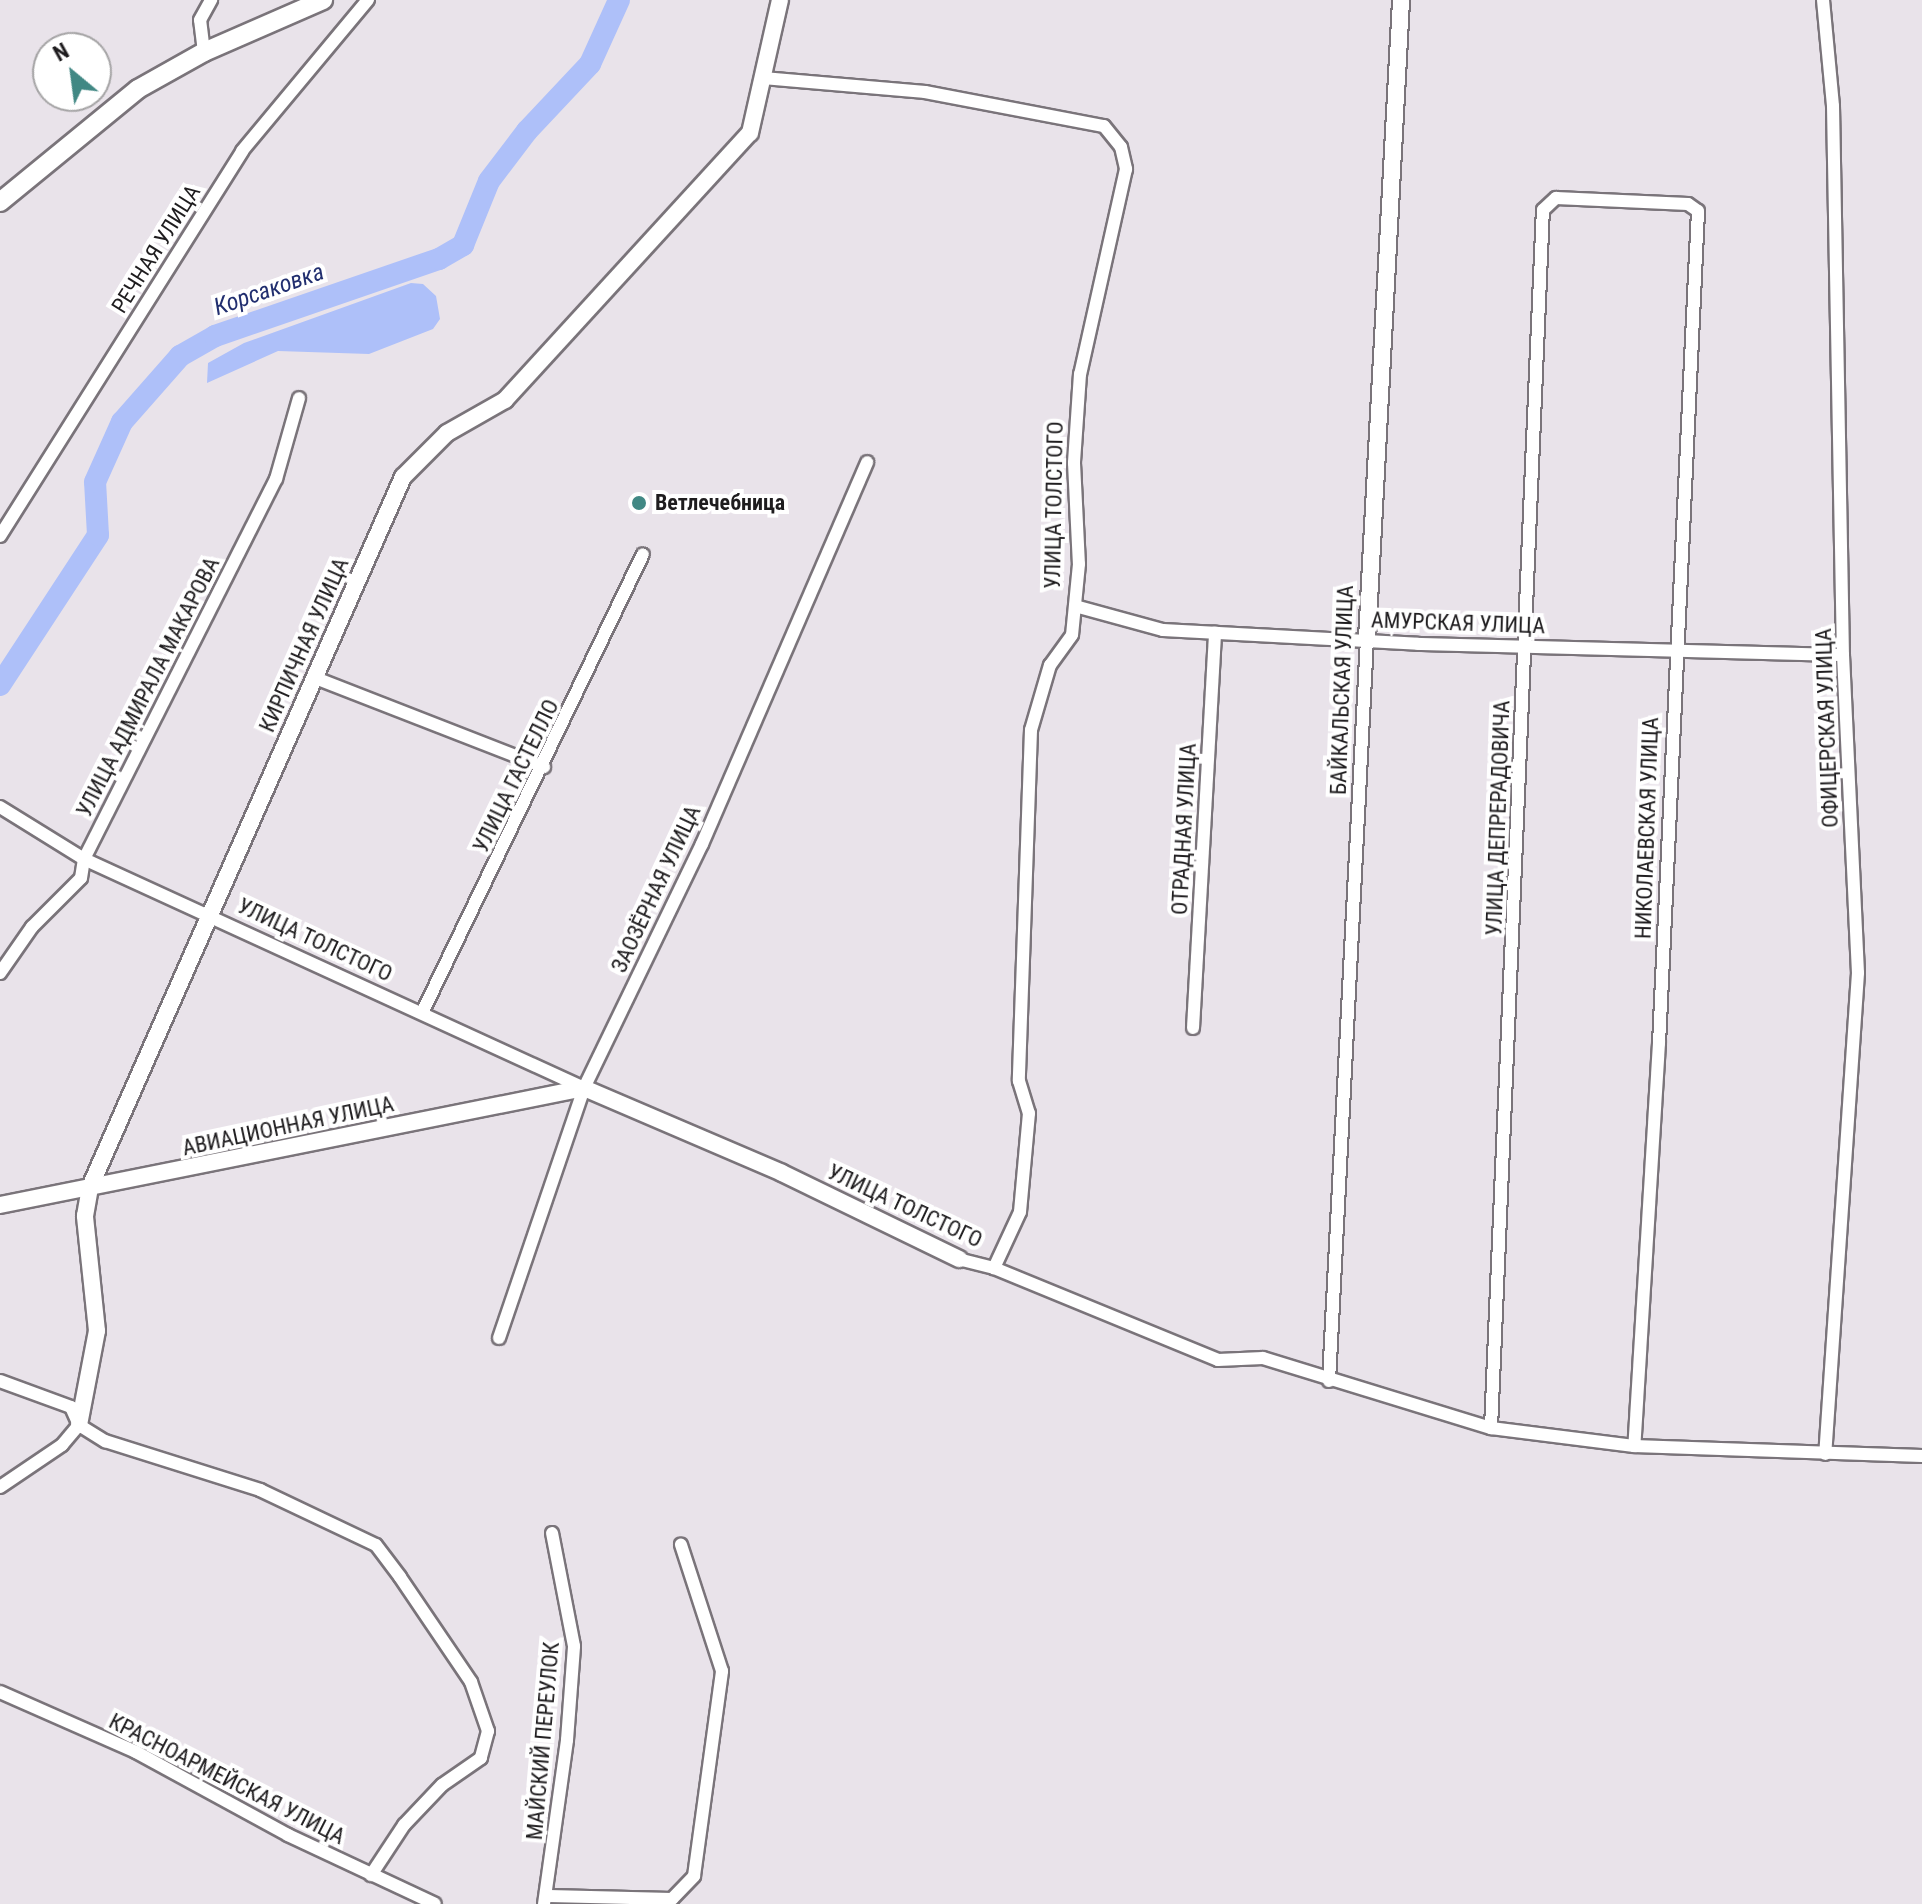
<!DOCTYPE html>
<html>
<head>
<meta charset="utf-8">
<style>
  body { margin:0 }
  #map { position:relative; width:1922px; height:1904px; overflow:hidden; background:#e9e3ea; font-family:"Roboto Condensed",sans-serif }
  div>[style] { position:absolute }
  .water>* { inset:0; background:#aec0f9 }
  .river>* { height:22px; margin:-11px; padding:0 11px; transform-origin:11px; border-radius:11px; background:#aec0f9 }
  .roads { filter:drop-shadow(2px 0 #7a747a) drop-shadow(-2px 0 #7a747a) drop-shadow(0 2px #7a747a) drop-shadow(0 -2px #7a747a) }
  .minor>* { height:12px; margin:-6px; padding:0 6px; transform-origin:6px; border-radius:6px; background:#fff }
  .tertiary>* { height:16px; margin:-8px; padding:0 8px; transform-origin:8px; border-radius:8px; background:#fff }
  .secondary>* { height:18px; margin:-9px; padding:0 9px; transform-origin:9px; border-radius:9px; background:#fff }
  .dots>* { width:22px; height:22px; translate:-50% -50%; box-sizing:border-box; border:4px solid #fff; border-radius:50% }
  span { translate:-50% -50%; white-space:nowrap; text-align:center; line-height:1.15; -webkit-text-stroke:8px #fff; paint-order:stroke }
  .street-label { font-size:22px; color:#1e1c1e }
  .poi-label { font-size:22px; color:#1e1c1e; font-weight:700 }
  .left { translate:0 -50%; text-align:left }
  .water-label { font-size:24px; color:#212e6f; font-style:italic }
  .north { position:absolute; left:32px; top:32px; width:80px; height:80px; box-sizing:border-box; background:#fff; border:2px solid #a5a4a5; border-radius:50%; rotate:331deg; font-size:22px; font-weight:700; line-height:32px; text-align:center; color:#1e1c1e }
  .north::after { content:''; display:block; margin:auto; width:28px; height:36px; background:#418884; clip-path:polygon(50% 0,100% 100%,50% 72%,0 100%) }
</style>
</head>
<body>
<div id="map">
  <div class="water">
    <div style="clip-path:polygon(411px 283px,423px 284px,436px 296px,440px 319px,433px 329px,369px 354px,278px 351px,207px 383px,208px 363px,244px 343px)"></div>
  </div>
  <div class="river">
    <div style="left:0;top:685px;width:179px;rotate:-56.8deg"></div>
    <div style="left:98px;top:535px;width:53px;rotate:-93.2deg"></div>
    <div style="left:95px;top:482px;width:66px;rotate:-65.8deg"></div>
    <div style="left:122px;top:422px;width:88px;rotate:-48.7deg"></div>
    <div style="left:180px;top:356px;width:40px;rotate:-29.7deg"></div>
    <div style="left:215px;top:336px;width:237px;rotate:-19deg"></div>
    <div style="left:439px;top:259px;width:28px;rotate:-30deg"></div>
    <div style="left:463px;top:245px;width:69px;rotate:-67.9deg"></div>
    <div style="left:489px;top:181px;width:63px;rotate:-52.8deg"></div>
    <div style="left:527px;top:131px;width:92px;rotate:-46.8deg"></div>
    <div style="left:590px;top:64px;width:70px;rotate:-65.6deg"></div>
  </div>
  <div class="roads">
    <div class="minor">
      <div style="left:1823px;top:0;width:106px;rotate:84.6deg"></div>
      <div style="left:1833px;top:106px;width:549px;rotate:88.96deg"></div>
      <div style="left:1843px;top:655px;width:318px;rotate:87.3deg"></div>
      <div style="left:1858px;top:973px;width:482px;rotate:93.9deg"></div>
      <div style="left:204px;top:52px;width:32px;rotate:-97deg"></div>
      <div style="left:200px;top:20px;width:23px;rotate:-61deg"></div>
      <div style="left:763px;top:78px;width:163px;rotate:4.9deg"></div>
      <div style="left:925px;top:92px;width:182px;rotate:10.8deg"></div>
      <div style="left:1104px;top:126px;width:27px;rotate:51deg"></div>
      <div style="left:1121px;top:147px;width:23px;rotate:77deg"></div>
      <div style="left:1126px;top:169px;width:210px;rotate:102.6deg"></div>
      <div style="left:1080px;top:374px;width:89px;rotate:93.9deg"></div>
      <div style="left:1074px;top:463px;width:101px;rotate:87.2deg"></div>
      <div style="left:1079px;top:564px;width:71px;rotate:95.6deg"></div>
      <div style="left:1072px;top:635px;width:37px;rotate:126deg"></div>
      <div style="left:1050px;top:665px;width:68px;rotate:106.3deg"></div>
      <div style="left:1031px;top:730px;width:351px;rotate:92deg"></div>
      <div style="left:1019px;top:1081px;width:34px;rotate:73deg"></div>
      <div style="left:1029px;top:1113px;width:99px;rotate:95.2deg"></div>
      <div style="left:1020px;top:1212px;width:62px;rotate:114.9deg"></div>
      <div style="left:994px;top:1268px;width:36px;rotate:-166deg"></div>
      <div style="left:0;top:536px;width:455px;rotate:-57.8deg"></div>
      <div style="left:242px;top:151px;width:197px;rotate:-50.2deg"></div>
      <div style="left:1075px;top:606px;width:91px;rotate:15.3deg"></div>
      <div style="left:1163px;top:630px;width:255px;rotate:3.1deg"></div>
      <div style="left:1418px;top:644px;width:425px;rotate:1.5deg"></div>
      <div style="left:313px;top:677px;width:248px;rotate:21.3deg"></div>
      <div style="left:0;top:807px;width:99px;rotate:31.8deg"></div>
      <div style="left:84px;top:859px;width:550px;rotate:24.61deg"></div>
      <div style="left:0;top:973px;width:56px;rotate:-55.2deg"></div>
      <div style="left:32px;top:927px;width:69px;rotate:-45deg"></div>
      <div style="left:81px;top:878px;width:19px;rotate:-81deg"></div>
      <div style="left:84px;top:859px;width:426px;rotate:-63.2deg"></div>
      <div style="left:276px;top:479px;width:84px;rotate:-74.1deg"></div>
      <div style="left:422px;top:1013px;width:509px;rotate:-64.29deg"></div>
      <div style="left:1193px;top:1028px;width:396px;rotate:-86.8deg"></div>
      <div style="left:994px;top:1268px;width:242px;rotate:22.3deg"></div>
      <div style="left:1218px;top:1360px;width:45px;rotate:-2.5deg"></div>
      <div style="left:1263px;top:1358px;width:239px;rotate:17.1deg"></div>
      <div style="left:1491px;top:1428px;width:144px;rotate:7.2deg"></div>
      <div style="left:1634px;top:1446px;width:288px;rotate:2deg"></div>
      <div style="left:499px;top:1338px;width:264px;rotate:-71.2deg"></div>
      <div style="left:584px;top:1088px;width:271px;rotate:-64.2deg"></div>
      <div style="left:702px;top:844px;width:416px;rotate:-66.6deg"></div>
      <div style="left:0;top:1381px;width:76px;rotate:20.1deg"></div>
      <div style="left:71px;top:1407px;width:20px;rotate:66deg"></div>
      <div style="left:79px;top:1425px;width:31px;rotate:32deg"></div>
      <div style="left:105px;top:1441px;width:163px;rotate:17.5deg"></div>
      <div style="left:260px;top:1490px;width:128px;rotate:25.4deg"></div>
      <div style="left:376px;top:1545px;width:40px;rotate:53deg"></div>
      <div style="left:400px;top:1577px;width:127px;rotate:55.9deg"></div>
      <div style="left:471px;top:1682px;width:52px;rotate:70.9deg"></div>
      <div style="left:488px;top:1731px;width:28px;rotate:105deg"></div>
      <div style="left:481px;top:1758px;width:47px;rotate:145.3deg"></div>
      <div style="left:442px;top:1785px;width:55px;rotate:133.5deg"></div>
      <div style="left:404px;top:1825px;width:60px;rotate:123.4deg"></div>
      <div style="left:1329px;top:1381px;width:743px;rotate:-87.07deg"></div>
      <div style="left:1491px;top:1428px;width:1219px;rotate:-87.56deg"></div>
      <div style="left:1543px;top:210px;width:18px;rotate:-43deg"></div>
      <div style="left:1556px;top:198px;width:132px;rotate:2.6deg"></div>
      <div style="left:1688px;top:204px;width:12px;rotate:35deg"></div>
      <div style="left:1698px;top:211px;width:833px;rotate:92.68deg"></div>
      <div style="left:1659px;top:1043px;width:404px;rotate:93.5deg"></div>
      <div style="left:0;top:1487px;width:75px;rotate:-34.1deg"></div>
      <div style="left:62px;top:1445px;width:26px;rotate:-50deg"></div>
      <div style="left:0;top:1692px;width:149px;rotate:23.8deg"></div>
      <div style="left:136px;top:1752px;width:173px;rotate:28.6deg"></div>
      <div style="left:288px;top:1835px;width:162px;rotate:25.1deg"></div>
      <div style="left:549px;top:1896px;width:123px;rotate:1.4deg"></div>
      <div style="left:672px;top:1899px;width:32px;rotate:-46deg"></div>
      <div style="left:694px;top:1876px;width:207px;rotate:-82.2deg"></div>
      <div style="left:722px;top:1671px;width:133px;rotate:-108deg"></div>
      <div style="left:544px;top:1904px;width:166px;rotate:-82deg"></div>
      <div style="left:567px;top:1740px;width:94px;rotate:-85.7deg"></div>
      <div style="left:574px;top:1646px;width:115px;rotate:-101deg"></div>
    </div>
    <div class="tertiary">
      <div style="left:1367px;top:639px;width:640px;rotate:-86.95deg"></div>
      <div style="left:0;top:1205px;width:596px;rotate:-11.33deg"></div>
      <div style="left:584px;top:1088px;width:215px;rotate:23.2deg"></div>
      <div style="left:782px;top:1173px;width:197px;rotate:25.9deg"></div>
      <div style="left:79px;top:1425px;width:96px;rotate:-79.2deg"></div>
      <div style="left:97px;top:1331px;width:116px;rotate:-96deg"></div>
      <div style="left:85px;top:1216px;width:29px;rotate:-80deg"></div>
      <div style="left:90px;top:1187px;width:776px;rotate:-66.21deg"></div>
      <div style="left:403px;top:477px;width:62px;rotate:-45deg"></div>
      <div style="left:447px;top:433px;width:67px;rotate:-29.6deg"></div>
      <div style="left:505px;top:400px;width:362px;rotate:-47.5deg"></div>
      <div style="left:750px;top:133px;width:136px;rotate:-77.3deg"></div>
    </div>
    <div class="secondary">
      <div style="left:0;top:202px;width:178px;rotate:-39.3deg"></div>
      <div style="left:138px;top:89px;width:76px;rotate:-29.3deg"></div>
      <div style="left:204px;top:52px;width:130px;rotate:-23.6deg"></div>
    </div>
  </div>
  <div class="dots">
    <div style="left:639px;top:503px;background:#418884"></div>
  </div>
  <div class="street-label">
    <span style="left:156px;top:249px;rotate:-58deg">РЕЧНАЯ УЛИЦА</span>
    <span style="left:1054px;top:505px;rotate:-89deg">УЛИЦА ТОЛСТОГО</span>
    <span style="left:1458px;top:623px;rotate:2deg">АМУРСКАЯ УЛИЦА</span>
    <span style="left:304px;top:645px;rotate:-66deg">КИРПИЧНАЯ УЛИЦА</span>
    <span style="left:148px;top:687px;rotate:-63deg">УЛИЦА АДМИРАЛА МАКАРОВА</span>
    <span style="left:1342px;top:690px;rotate:-88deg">БАЙКАЛЬСКАЯ УЛИЦА</span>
    <span style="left:1827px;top:728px;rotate:-92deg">ОФИЦЕРСКАЯ УЛИЦА</span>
    <span style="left:516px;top:776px;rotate:-64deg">УЛИЦА ГАСТЕЛЛО</span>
    <span style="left:1498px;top:818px;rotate:-88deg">УЛИЦА ДЕПРЕРАДОВИЧА</span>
    <span style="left:1647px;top:828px;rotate:-88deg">НИКОЛАЕВСКАЯ УЛИЦА</span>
    <span style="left:1184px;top:829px;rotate:-87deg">ОТРАДНАЯ УЛИЦА</span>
    <span style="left:656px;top:889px;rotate:-65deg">ЗАОЗЁРНАЯ УЛИЦА</span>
    <span style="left:315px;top:940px;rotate:25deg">УЛИЦА ТОЛСТОГО</span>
    <span style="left:288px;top:1126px;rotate:-12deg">АВИАЦИОННАЯ УЛИЦА</span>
    <span style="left:905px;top:1206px;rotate:25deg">УЛИЦА ТОЛСТОГО</span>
    <span style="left:543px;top:1741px;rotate:-85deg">МАЙСКИЙ ПЕРЕУЛОК</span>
    <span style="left:227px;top:1779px;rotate:27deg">КРАСНОАРМЕЙСКАЯ УЛИЦА</span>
  </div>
  <div class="poi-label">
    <span class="left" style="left:655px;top:503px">Ветлечебница</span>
  </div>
  <div class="water-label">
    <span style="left:269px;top:290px;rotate:-19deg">Корсаковка</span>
  </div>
  <div class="north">N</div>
</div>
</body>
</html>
